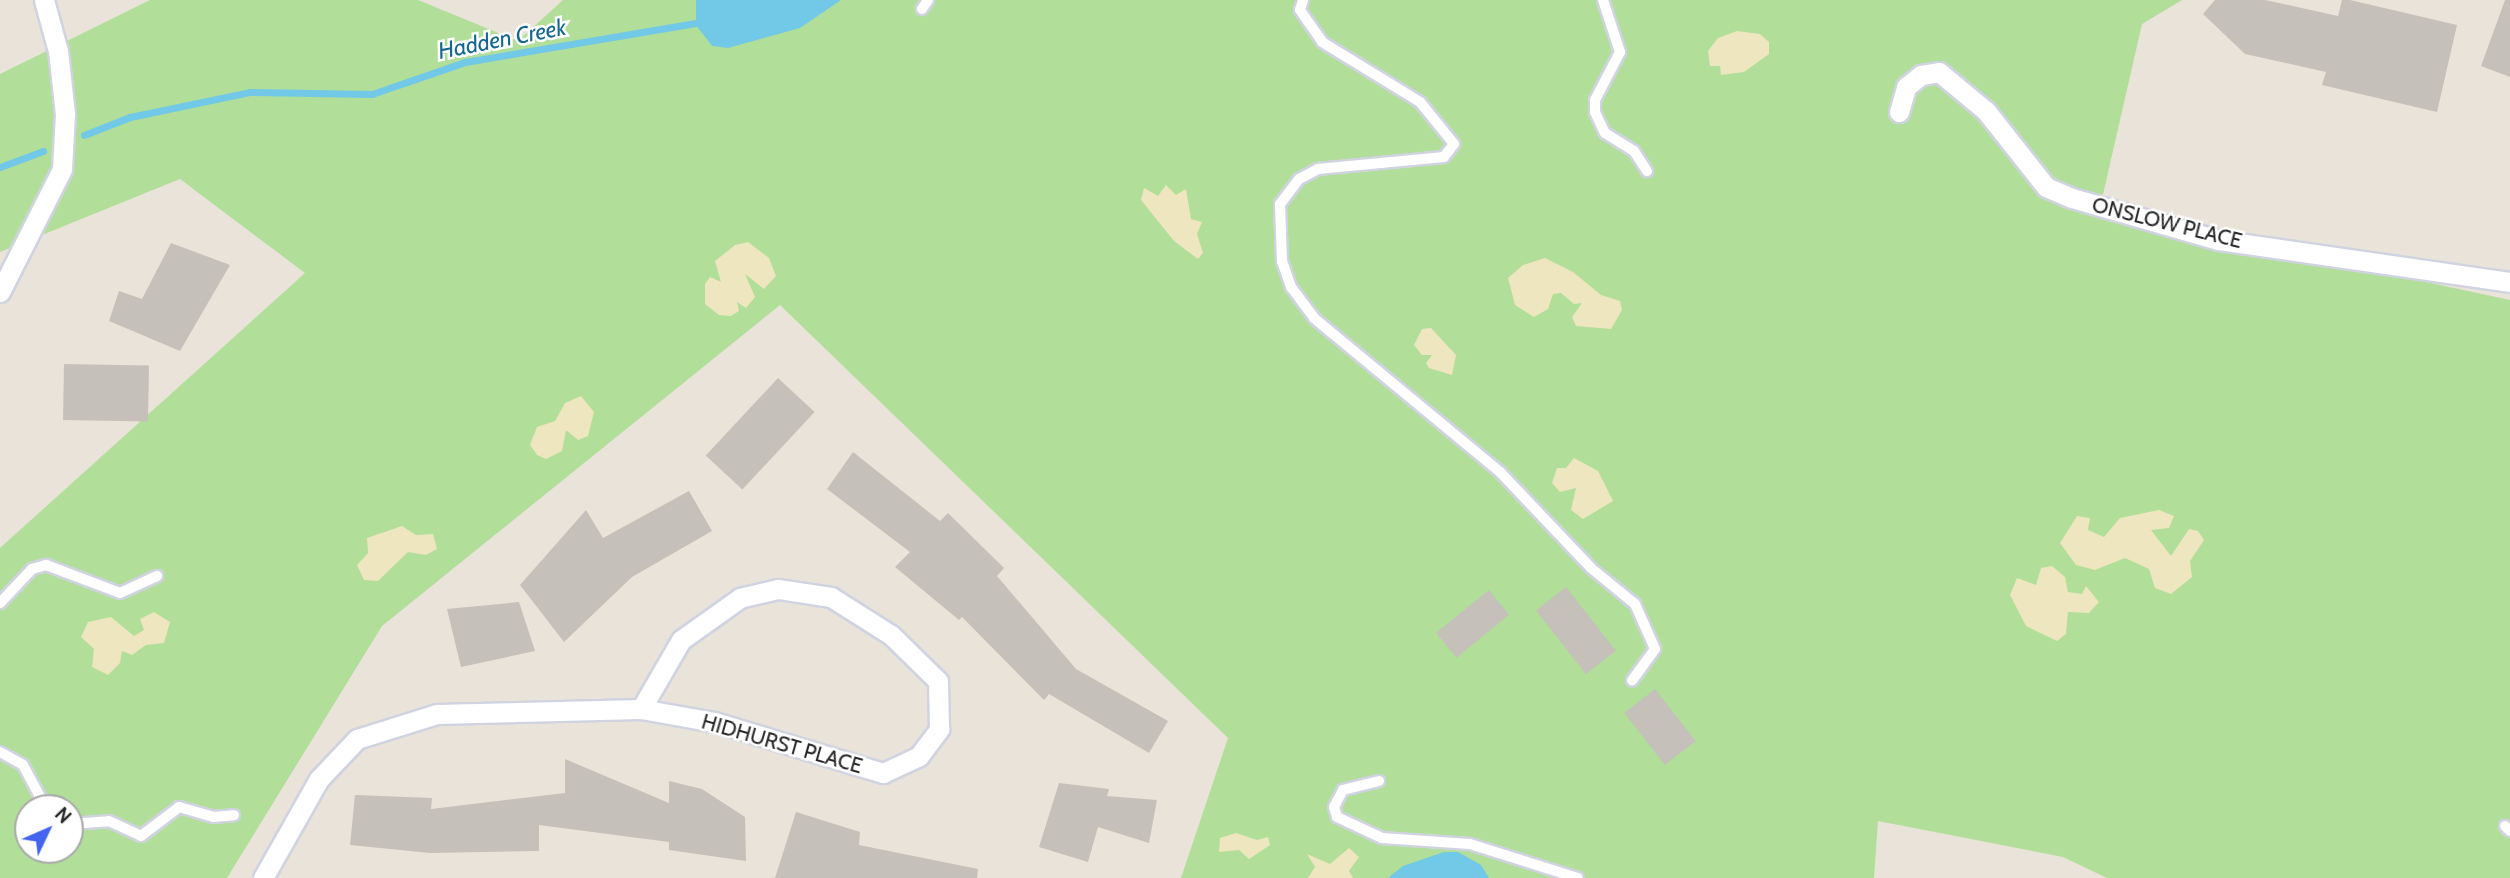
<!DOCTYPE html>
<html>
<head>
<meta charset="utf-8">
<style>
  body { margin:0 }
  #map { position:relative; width:2510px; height:878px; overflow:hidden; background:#eae3da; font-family:Cabin,sans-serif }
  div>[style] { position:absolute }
  .green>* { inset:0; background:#b1de99 }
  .sand>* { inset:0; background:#eee6be }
  .water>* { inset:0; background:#72c9e7 }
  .stream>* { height:7px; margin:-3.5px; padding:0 3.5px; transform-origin:3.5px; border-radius:3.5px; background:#72c9e7 }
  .building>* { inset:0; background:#c5c0ba; transform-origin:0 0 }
  .roads { filter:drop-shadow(2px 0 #d0d3e0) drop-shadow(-2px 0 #d0d3e0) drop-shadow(0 2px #d0d3e0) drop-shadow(0 -2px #d0d3e0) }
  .lane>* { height:10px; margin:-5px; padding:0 5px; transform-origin:5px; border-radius:5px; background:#fff }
  .street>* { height:19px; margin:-9.5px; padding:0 9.5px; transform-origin:9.5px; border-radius:9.5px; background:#fff }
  span { translate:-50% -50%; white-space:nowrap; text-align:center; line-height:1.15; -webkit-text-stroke:5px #fff; paint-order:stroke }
  .street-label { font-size:21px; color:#282828 }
  .water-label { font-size:23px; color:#146690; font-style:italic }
  .north { position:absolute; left:14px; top:794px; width:70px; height:70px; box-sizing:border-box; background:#fff; border:2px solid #a9a9a9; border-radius:50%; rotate:46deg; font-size:19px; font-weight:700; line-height:28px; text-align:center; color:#282828 }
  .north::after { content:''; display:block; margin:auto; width:24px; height:32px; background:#4264ef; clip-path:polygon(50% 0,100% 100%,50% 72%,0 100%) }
</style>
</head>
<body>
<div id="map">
  <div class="green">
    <div style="clip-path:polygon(evenodd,150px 0,418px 0,518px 41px,563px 0,2182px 0,2142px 24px,2099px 212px,2510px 300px,2510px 878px,2107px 878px,2063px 857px,1878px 821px,1874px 878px,1181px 878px,1228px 738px,780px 305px,382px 626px,227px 878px,0 878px,0 548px,305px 273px,180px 179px,0 252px,0 74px,150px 0,28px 808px,70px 808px,70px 850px,28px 850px,28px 808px)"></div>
  </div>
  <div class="sand">
    <div style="clip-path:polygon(1737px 31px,1760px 34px,1769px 42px,1769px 54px,1744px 72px,1721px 75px,1720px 66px,1710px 66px,1708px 51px,1718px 38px)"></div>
    <div style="clip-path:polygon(1166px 185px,1176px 195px,1186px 189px,1191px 219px,1202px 222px,1197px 234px,1203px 253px,1198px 259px,1174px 241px,1141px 200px,1144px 188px,1158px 196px)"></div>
    <div style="clip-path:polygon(748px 242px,769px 258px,776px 276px,764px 289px,745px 274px,755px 297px,746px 308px,737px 302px,739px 311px,731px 316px,719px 315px,705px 304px,705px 284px,710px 277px,721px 282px,715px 261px,735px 245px)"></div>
    <div style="clip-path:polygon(1545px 258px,1573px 272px,1601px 295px,1620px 301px,1622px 310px,1611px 329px,1576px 326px,1572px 317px,1582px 303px,1574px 304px,1561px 293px,1553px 294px,1548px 309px,1534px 317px,1515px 305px,1508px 278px,1523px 265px)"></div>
    <div style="clip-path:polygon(1431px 328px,1456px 355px,1452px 375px,1429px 368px,1426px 363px,1432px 355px,1422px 355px,1414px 345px,1422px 329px)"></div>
    <div style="clip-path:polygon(581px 396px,594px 412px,588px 436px,578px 440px,566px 430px,562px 451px,546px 459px,537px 455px,530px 445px,537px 427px,555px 421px,565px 403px)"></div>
    <div style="clip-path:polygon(1574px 458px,1598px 471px,1613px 501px,1583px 519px,1571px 510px,1576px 488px,1560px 492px,1552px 483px,1557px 468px,1566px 468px)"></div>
    <div style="clip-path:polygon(2159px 510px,2174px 516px,2169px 528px,2151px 530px,2171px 556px,2189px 529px,2198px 531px,2204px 540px,2190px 561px,2192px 577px,2171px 594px,2155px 588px,2149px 569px,2125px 558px,2095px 570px,2076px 565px,2060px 543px,2077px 516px,2090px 518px,2088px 530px,2104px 537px,2120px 518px)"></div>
    <div style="clip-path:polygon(402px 526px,416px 535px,433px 534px,437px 549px,426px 555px,408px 552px,378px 581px,364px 580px,357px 565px,368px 553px,367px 538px)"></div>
    <div style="clip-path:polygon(2052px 566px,2065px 577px,2068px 592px,2082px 594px,2086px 586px,2099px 602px,2089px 613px,2068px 612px,2066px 634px,2057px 641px,2026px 626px,2010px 595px,2017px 578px,2036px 585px,2041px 568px)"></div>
    <div style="clip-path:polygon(154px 612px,170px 622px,164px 643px,146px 645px,132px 655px,122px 651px,120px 663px,108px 675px,92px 667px,94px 649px,81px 637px,88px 622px,111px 617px,134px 636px,144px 630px,140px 619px)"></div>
    <div style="clip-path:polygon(1236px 833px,1257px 840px,1268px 837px,1270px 845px,1249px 859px,1239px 850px,1219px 852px,1220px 838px)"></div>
    <div style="clip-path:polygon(1349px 848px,1359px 857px,1349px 871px,1353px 878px,1308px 878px,1315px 867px,1307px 854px,1330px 864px)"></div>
  </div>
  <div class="water">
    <div style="clip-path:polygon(696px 0,841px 0,800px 28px,728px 48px,712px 46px,696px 25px)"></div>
    <div style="clip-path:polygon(1444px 852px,1458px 852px,1481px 865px,1489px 878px,1388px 878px,1403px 866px)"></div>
  </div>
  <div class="stream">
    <div style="left:84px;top:135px;width:49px;rotate:-21.4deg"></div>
    <div style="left:130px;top:117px;width:123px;rotate:-11.8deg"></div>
    <div style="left:250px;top:92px;width:122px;rotate:0.9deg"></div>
    <div style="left:372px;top:94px;width:98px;rotate:-19deg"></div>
    <div style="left:465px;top:62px;width:240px;rotate:-9.6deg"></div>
    <div style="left:0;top:167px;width:46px;rotate:-20.4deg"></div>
  </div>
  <div class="building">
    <div style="clip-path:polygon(2215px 0,2265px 0,2338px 16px,2342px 0,2350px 0,2457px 25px,2437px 112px,2322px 85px,2326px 72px,2245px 54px,2203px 14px)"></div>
    <div style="clip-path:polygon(2505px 0,2510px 0,2510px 77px,2481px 66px)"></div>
    <div style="clip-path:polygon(171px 243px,230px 265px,180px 351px,109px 321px,119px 291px,142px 299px)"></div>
    <div style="left:64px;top:364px;width:85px;height:56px;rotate:1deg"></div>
    <div style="left:778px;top:378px;width:50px;height:106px;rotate:43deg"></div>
    <div style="clip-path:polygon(853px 452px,940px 521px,948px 513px,1004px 568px,997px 576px,1076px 669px,1168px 721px,1149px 753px,1049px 694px,1044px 700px,962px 617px,959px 620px,895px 567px,910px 552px,827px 489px)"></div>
    <div style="clip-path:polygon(689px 491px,712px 531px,632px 577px,564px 642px,520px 585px,586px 510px,603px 538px)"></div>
    <div style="left:1566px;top:587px;width:81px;height:38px;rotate:52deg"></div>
    <div style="left:1489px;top:590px;width:32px;height:68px;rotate:51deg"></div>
    <div style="clip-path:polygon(519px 602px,535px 651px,461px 667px,447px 609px)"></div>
    <div style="left:1655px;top:689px;width:66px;height:39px;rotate:52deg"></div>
    <div style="clip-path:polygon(565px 759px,669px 803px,669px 781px,702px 789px,745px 817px,746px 861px,669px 850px,669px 842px,539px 825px,539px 851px,430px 853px,350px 845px,355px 795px,432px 798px,431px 809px,565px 793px)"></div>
    <div style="clip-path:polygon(1059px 783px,1109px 789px,1107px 796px,1157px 800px,1149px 843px,1098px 827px,1088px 862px,1039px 847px)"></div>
    <div style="clip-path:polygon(796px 812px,860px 832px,859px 845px,978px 869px,977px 878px,775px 878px)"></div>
  </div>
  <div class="roads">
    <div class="lane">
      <div style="left:1303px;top:0;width:10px;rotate:107deg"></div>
      <div style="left:1300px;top:10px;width:39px;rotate:55deg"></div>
      <div style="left:1322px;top:42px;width:115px;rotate:31.5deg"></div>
      <div style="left:1420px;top:102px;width:54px;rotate:51deg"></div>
      <div style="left:1454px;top:144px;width:16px;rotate:128deg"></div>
      <div style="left:1444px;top:157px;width:127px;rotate:174.6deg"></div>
      <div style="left:1318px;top:169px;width:21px;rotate:152deg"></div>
      <div style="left:1299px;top:179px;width:31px;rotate:127deg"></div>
      <div style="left:1280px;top:204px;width:57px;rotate:88deg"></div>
      <div style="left:1282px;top:261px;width:28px;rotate:71deg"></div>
      <div style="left:1291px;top:287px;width:39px;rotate:53deg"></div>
      <div style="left:1314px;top:318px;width:241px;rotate:39.6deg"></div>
      <div style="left:1500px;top:472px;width:132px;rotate:46.5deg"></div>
      <div style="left:1591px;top:568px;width:57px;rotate:39.3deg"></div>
      <div style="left:1635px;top:604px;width:49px;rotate:66deg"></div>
      <div style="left:1655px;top:649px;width:39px;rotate:126deg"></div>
      <div style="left:1603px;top:0;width:55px;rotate:71.9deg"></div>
      <div style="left:1620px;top:52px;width:54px;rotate:117.5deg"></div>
      <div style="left:1595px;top:100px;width:12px;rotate:90deg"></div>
      <div style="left:1595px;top:112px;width:23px;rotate:65deg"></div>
      <div style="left:1605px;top:133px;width:34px;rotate:32deg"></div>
      <div style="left:1634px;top:151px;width:24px;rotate:57deg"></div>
      <div style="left:922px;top:9px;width:11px;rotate:-56deg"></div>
      <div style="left:0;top:603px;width:47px;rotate:-46.7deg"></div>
      <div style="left:32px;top:569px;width:15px;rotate:-16deg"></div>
      <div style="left:46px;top:565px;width:79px;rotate:20.7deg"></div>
      <div style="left:120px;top:593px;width:41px;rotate:-24.7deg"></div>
      <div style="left:0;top:752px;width:26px;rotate:29deg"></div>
      <div style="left:23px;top:765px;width:49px;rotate:61.9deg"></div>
      <div style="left:1379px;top:781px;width:37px;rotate:166deg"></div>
      <div style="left:1343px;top:790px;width:19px;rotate:118deg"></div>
      <div style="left:1334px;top:807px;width:10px;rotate:73deg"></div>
      <div style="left:1337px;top:817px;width:50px;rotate:25deg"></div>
      <div style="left:1382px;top:838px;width:88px;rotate:3.9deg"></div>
      <div style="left:1470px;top:844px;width:113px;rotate:17.5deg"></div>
      <div style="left:70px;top:824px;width:39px;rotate:-4deg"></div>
      <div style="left:109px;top:821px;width:35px;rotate:25deg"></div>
      <div style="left:141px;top:836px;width:48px;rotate:-37.3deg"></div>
      <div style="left:179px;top:807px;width:35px;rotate:16deg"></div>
      <div style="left:213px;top:817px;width:21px;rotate:-5deg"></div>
      <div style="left:2505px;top:826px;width:7px;rotate:45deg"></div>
    </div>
    <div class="street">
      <div style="left:1899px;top:112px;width:26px;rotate:-74deg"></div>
      <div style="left:1906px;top:87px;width:19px;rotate:-39deg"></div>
      <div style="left:1921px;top:75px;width:18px;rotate:-9deg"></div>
      <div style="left:1939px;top:72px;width:61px;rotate:39.7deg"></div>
      <div style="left:1986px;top:111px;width:97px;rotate:51.7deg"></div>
      <div style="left:2046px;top:187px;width:28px;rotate:23deg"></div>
      <div style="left:2072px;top:198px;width:152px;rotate:16deg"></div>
      <div style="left:2218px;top:240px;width:295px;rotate:8.2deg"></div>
      <div style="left:0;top:292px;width:138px;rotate:-63.2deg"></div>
      <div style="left:62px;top:169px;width:55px;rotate:-86.9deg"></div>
      <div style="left:65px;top:114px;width:63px;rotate:-96.3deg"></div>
      <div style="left:58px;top:51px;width:53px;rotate:-105.4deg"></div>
      <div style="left:263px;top:878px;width:114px;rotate:-60.5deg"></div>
      <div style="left:319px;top:779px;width:55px;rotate:-46.5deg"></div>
      <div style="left:357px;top:739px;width:84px;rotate:-17.4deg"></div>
      <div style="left:437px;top:714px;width:204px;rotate:-1.4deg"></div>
      <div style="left:641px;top:709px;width:75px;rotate:10deg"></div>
      <div style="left:715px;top:722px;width:176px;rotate:16.9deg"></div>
      <div style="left:883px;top:773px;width:40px;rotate:-25deg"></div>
      <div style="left:919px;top:756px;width:34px;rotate:-53deg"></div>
      <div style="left:939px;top:729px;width:48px;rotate:-91.2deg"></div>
      <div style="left:938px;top:681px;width:66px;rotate:-135.6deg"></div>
      <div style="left:891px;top:635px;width:71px;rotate:-147.7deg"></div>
      <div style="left:831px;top:597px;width:54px;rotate:-171.4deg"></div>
      <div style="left:778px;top:589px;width:39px;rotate:167deg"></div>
      <div style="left:740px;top:598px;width:72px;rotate:144.6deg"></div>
      <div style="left:681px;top:640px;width:80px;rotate:120.1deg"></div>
    </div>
  </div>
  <div class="street-label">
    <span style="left:2167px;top:223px;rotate:14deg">ONSLOW PLACE</span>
    <span style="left:782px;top:744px;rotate:16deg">HIDHURST PLACE</span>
  </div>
  <div class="water-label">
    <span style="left:502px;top:39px;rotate:-11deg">Hadden Creek</span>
  </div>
  <div class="north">N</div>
</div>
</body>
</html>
